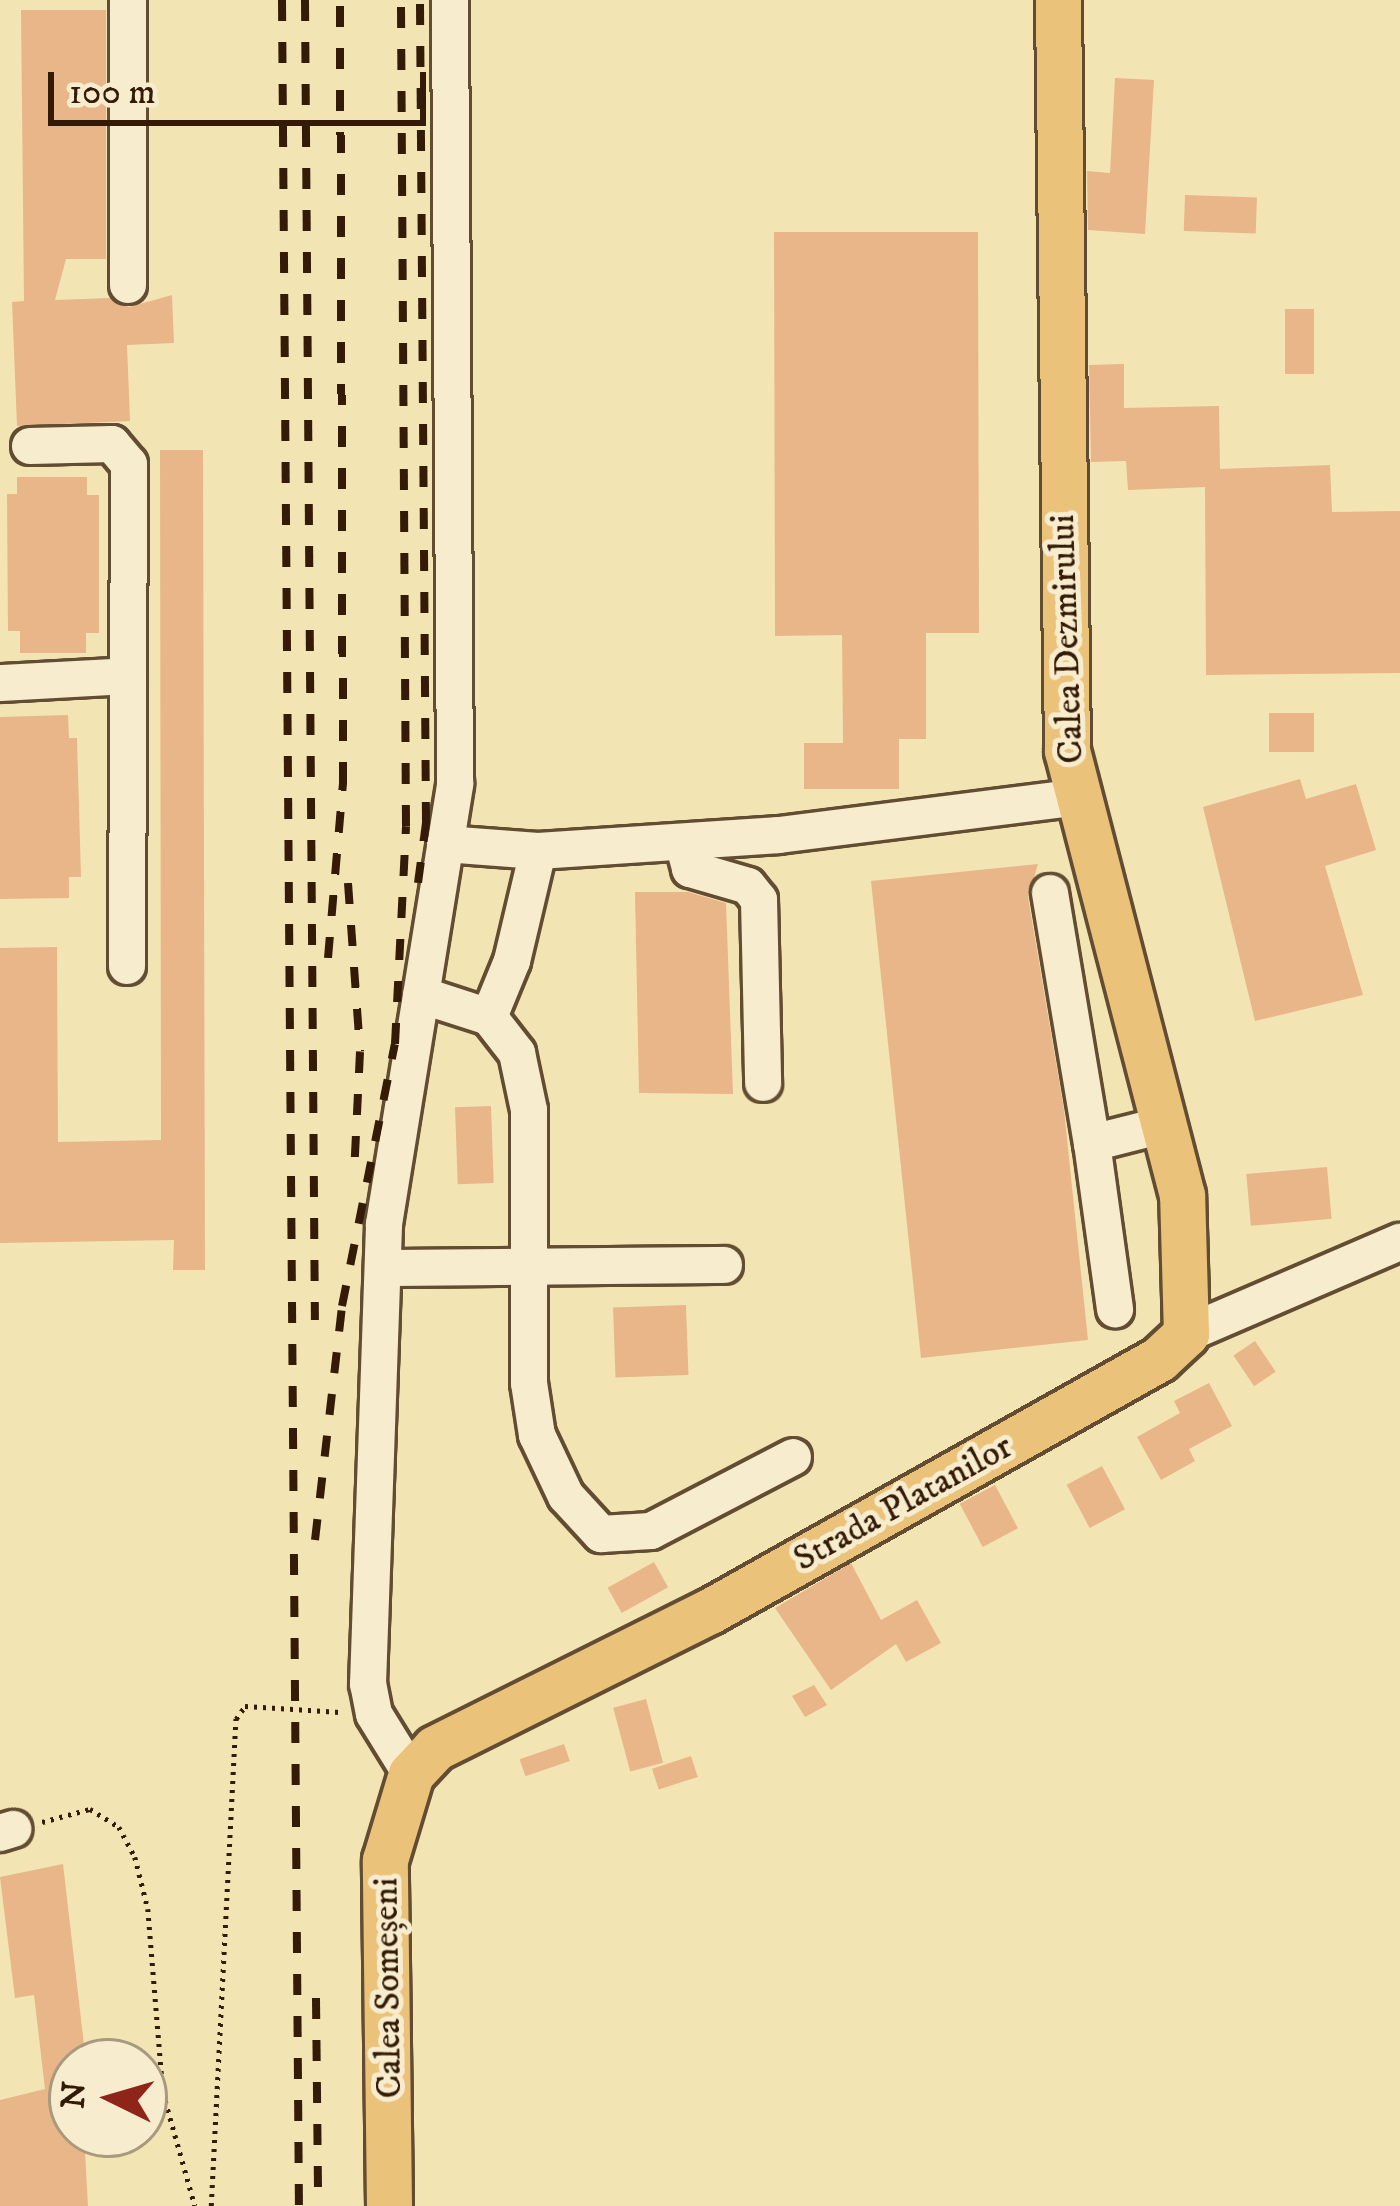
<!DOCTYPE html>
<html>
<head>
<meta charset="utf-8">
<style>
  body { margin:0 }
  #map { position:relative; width:1400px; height:2206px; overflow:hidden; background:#f3e4b4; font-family:"IM FELL DW Pica",serif }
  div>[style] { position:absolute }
  .building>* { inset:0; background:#e9b689; transform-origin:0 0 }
  .path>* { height:4.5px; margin-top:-2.25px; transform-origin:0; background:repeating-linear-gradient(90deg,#331b07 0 3px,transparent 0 9px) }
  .roads { filter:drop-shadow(3px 0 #634d32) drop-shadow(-3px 0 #634d32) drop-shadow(0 3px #634d32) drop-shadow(0 -3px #634d32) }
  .minor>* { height:36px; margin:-18px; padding:0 18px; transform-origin:18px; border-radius:18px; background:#f7edce }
  .major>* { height:45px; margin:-22.5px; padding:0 22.5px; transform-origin:22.5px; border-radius:22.5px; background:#eac27a }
  .rail>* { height:8px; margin-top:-4px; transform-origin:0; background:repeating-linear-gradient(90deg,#331b07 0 21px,transparent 0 42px) }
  span { translate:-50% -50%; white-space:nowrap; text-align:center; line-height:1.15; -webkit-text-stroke:10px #f7edce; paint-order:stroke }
  .street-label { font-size:36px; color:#331b07 }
  .north { position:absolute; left:48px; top:2038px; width:120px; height:120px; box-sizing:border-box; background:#f7edce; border:3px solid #a9997e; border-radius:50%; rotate:275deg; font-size:33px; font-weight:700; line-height:48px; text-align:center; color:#331b07 }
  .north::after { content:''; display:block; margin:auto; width:42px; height:54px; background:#8f2418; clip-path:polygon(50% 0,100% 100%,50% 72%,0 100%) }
  .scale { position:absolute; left:48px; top:72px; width:378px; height:54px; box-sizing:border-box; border:6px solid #331b07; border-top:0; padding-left:15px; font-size:36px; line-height:42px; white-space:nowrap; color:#331b07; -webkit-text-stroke:9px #f7edce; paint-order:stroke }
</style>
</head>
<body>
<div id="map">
  <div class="building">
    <div style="clip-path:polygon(21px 10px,106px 10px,106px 259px,66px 259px,55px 300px,110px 298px,129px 307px,172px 295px,174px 343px,127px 345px,130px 421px,17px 426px,12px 302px,24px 301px)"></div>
    <div style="clip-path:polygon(1115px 78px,1154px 80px,1145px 234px,1088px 230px,1087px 171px,1110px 173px)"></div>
    <div style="left:1185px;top:195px;width:72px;height:36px;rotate:2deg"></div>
    <div style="clip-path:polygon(774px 232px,978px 232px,979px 633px,926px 633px,926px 739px,899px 739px,899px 789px,804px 789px,804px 743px,843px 743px,842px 635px,775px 636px)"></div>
    <div style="left:1285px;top:309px;width:29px;height:65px"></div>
    <div style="clip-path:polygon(1124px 364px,1124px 408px,1219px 406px,1220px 469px,1330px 465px,1332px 512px,1400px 511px,1400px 673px,1206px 675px,1205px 487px,1128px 490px,1126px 461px,1091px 462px,1089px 365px)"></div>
    <div style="clip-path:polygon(160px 450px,203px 450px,205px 1270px,173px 1270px,174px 1240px,0 1243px,0 948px,57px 947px,58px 1142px,161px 1140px)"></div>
    <div style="clip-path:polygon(17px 477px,87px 477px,87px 495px,99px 495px,99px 633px,86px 633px,86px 653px,20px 653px,20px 631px,8px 631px,7px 494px,17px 494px)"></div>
    <div style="left:1269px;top:713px;width:45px;height:39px"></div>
    <div style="clip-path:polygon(68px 715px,69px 738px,77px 738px,81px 877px,69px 877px,69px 898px,0 899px,0 717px)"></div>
    <div style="clip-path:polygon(1300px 779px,1306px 799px,1356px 784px,1376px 850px,1325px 866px,1363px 995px,1255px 1021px,1203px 807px)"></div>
    <div style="clip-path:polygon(1038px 864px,1028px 897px,1064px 1110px,1088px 1340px,921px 1358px,871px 881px)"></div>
    <div style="clip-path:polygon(635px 892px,688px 892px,726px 903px,733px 1094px,639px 1093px)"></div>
    <div style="left:491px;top:1106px;width:77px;height:36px;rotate:88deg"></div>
    <div style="left:1327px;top:1167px;width:52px;height:81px;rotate:85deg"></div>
    <div style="left:686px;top:1305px;width:70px;height:73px;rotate:88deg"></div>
    <div style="left:1255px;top:1341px;width:37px;height:26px;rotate:56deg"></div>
    <div style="clip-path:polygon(1209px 1383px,1232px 1426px,1189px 1449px,1195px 1461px,1161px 1480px,1137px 1437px,1180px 1413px,1174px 1401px)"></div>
    <div style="left:1102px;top:1466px;width:49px;height:40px;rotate:62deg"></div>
    <div style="left:995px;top:1485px;width:49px;height:40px;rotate:62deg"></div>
    <div style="left:654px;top:1562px;width:29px;height:53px;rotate:61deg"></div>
    <div style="clip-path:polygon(851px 1563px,881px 1620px,917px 1600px,941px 1643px,906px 1662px,896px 1644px,831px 1690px,775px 1608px)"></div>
    <div style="clip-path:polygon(814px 1685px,827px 1705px,805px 1717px,792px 1696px)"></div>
    <div style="left:646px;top:1699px;width:66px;height:34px;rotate:75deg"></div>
    <div style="left:564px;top:1744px;width:18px;height:47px;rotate:71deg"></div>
    <div style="left:691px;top:1756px;width:22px;height:41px;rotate:72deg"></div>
    <div style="clip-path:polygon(63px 1864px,86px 2062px,72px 2062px,66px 2084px,72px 2134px,80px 2134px,85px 2152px,88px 2206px,0 2206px,0 2100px,45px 2089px,34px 1995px,15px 1998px,0 1877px)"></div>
  </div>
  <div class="path">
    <div style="left:42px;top:1822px;width:50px;rotate:-15.2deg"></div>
    <div style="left:90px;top:1809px;width:34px;rotate:32deg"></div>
    <div style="left:119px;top:1827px;width:34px;rotate:62deg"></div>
    <div style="left:135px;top:1857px;width:54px;rotate:76deg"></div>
    <div style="left:148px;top:1909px;width:184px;rotate:85.3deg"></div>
    <div style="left:163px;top:2092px;width:118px;rotate:74.3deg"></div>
    <div style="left:211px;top:2206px;width:488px;rotate:-87.1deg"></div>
    <div style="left:236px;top:1719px;width:16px;rotate:-55deg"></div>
    <div style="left:245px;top:1706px;width:95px;rotate:3.6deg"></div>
  </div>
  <div class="roads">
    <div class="minor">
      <div style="left:128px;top:0;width:285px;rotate:90deg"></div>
      <div style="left:30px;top:446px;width:82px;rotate:-1.4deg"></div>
      <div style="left:112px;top:444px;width:26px;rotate:50deg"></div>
      <div style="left:129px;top:464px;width:502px;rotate:90.23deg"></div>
      <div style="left:0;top:683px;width:128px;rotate:-3.1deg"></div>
      <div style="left:683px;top:842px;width:28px;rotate:75deg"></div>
      <div style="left:690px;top:869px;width:60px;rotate:16.3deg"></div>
      <div style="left:748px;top:886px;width:18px;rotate:52deg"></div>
      <div style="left:759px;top:900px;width:183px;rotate:88.7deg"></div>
      <div style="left:445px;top:844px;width:93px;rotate:4.3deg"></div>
      <div style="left:538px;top:851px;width:242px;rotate:-3.8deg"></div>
      <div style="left:779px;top:835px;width:296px;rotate:-7.2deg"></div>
      <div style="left:1050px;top:893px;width:254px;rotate:80.5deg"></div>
      <div style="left:1092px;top:1143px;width:73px;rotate:-14.2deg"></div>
      <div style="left:421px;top:995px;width:71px;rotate:17.9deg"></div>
      <div style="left:489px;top:1017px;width:46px;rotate:52.1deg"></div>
      <div style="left:517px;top:1053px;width:58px;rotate:78.1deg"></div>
      <div style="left:529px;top:1110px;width:273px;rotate:90deg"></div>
      <div style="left:529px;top:1383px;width:53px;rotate:81.3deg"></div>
      <div style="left:537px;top:1435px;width:68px;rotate:64.6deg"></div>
      <div style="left:566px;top:1496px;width:52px;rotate:47.4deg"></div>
      <div style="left:601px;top:1534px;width:50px;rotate:-3.4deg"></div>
      <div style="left:651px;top:1531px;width:160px;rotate:-27.5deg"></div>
      <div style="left:489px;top:1017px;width:61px;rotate:-67.7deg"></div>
      <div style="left:512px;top:961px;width:113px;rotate:-76.7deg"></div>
      <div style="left:1092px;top:1143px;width:168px;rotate:82.1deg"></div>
      <div style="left:383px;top:1268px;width:341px;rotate:-0.5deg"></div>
      <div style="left:1186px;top:1334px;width:233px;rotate:-23.3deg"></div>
      <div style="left:411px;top:1774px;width:70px;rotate:-121.7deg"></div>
      <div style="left:374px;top:1714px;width:31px;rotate:-101deg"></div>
      <div style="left:368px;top:1684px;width:460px;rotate:-88deg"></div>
      <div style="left:384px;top:1224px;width:446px;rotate:-80.8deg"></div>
      <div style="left:455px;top:784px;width:784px;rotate:-90.37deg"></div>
      <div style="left:0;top:1833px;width:14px;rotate:-17deg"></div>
    </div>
    <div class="major">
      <div style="left:389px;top:2206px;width:346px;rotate:-90.7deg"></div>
      <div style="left:385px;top:1860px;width:90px;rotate:-73.2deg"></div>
      <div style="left:411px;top:1774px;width:35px;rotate:-47deg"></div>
      <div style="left:435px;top:1748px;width:307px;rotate:-26.5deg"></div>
      <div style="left:710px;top:1611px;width:515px;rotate:-29.3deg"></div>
      <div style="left:1159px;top:1359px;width:37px;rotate:-43deg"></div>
      <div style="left:1186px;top:1334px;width:139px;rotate:-91.6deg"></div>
      <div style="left:1182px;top:1195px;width:459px;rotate:-104.5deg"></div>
      <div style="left:1067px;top:751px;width:751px;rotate:-90.69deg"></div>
    </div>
  </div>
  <div class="rail">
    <div style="left:282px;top:0;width:2206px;rotate:89.56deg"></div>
    <div style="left:305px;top:0;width:1320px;rotate:89.57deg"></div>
    <div style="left:348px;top:883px;width:169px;rotate:85.9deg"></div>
    <div style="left:360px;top:1052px;width:124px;rotate:92.8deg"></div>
    <div style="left:418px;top:883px;width:61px;rotate:-82.4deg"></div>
    <div style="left:426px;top:823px;width:823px;rotate:-90.42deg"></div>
    <div style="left:328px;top:958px;width:176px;rotate:-85.1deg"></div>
    <div style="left:343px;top:783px;width:783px;rotate:-90.22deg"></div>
    <div style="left:315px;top:1540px;width:236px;rotate:-83.4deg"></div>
    <div style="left:342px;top:1306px;width:267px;rotate:-78.6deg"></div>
    <div style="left:395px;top:1044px;width:218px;rotate:-87.1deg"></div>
    <div style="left:406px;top:826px;width:826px;rotate:-90.35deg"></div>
    <div style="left:316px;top:1998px;width:208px;rotate:89.4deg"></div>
  </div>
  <div class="street-label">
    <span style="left:1067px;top:639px;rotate:-92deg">Calea Dezmirului</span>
    <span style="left:903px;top:1503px;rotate:-29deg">Strada Platanilor</span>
    <span style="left:388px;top:1988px;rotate:-91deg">Calea Someșeni</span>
  </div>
  <div class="north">N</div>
  <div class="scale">100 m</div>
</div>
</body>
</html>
